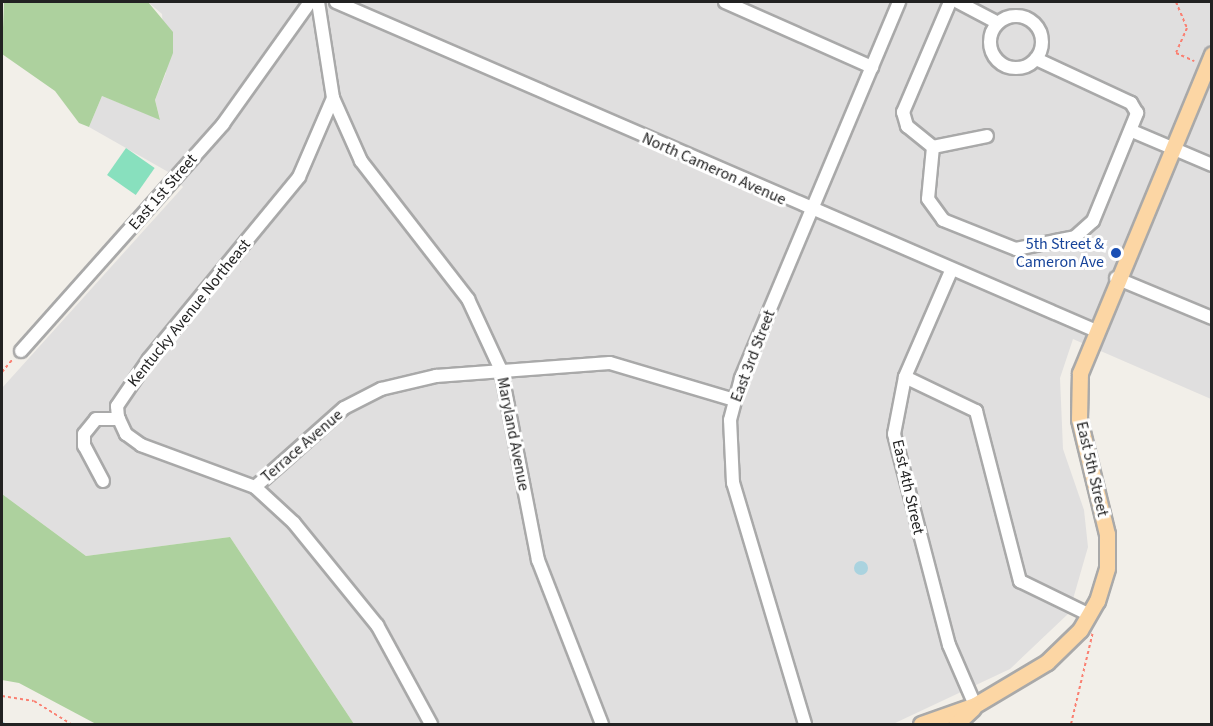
<!DOCTYPE html>
<html>
<head>
<meta charset="utf-8">
<style>
  body { margin:0 }
  #map { position:relative; width:1213px; height:726px; overflow:hidden; background:#f2efe9; font-family:"Source Sans 3",sans-serif }
  div>[style] { position:absolute }
  .residential>* { inset:0; background:#e0dfdf }
  .forest>* { inset:0; background:#add19e }
  .pitch>* { inset:0; background:#88e0be; transform-origin:0 0 }
  .water>* { inset:0; background:#aad3df }
  .round { border-radius:50% }
  .stream>* { height:4px; margin:-2px; padding:0 2px; transform-origin:2px; border-radius:2px; background:#aad3df }
  .path>* { height:2px; margin-top:-1px; transform-origin:0; background:repeating-linear-gradient(90deg,#fa8072 0 3px,transparent 0 6px) }
  .roads { filter:drop-shadow(2px 0 #a9a9a9) drop-shadow(-2px 0 #a9a9a9) drop-shadow(0 2px #a9a9a9) drop-shadow(0 -2px #a9a9a9) }
  .minor>* { height:12px; margin:-6px; padding:0 6px; transform-origin:6px; border-radius:6px; background:#fff }
  .minor>.ring { margin:-6px; padding:0; box-sizing:content-box; background:none; border:12px solid #fff; border-radius:50% }
  .major>* { height:15px; margin:-7.5px; padding:0 7.5px; transform-origin:7.5px; border-radius:7.5px; background:#fcd6a4 }
  .dots>* { width:16px; height:16px; translate:-50% -50%; box-sizing:border-box; border:3px solid #fff; border-radius:50% }
  span { translate:-50% -50%; white-space:nowrap; text-align:center; line-height:1.15; -webkit-text-stroke:6px #fff; paint-order:stroke }
  .street-label { font-size:16px; color:#222 }
  .transit-label { font-size:16px; color:#164399 }
  .right { translate:-100% -50%; text-align:right }
  .frame { position:absolute; inset:0; border:3px solid #222; pointer-events:none }
</style>
</head>
<body>
<div id="map">
  <div class="residential">
    <div style="clip-path:polygon(148px 2px,1211px 2px,1211px 399px,1073px 339px,1060px 378px,1063px 449px,1084px 510px,1088px 547px,1069px 613px,1010px 669px,893px 724px,354px 724px,230px 537px,86px 556px,2px 494px,2px 388px,183px 187px,170px 173px,89px 127px,102px 96px,160px 119px,155px 100px,166px 73px,162px 14px)"></div>
  </div>
  <div class="forest">
    <div style="clip-path:polygon(4px 2px,148px 2px,173px 32px,173px 53px,155px 100px,160px 120px,102px 96px,89px 127px,79px 123px,55px 91px,2px 54px)"></div>
    <div style="clip-path:polygon(2px 494px,86px 556px,230px 537px,354px 724px,96px 724px,19px 683px,2px 680px)"></div>
  </div>
  <div class="pitch">
    <div style="left:126px;top:148px;width:35px;height:33px;rotate:35deg"></div>
  </div>
  <div class="water">
    <div class="round" style="left:854px;top:561px;width:14px;height:14px"></div>
  </div>
  <div class="stream">
    <div style="left:2px;top:724px;width:1px"></div>
  </div>
  <div class="path">
    <div style="left:1176px;top:2px;width:28px;rotate:67deg"></div>
    <div style="left:1187px;top:28px;width:27px;rotate:114deg"></div>
    <div style="left:1176px;top:53px;width:20px;rotate:24deg"></div>
    <div style="left:2px;top:372px;width:17px;rotate:-50deg"></div>
    <div style="left:2px;top:696px;width:32px;rotate:9deg"></div>
    <div style="left:34px;top:701px;width:44px;rotate:31.9deg"></div>
    <div style="left:1071px;top:724px;width:95px;rotate:-76.6deg"></div>
  </div>
  <div class="roads">
    <div class="minor">
      <div style="left:318px;top:2px;width:97px;rotate:81.1deg"></div>
      <div style="left:333px;top:98px;width:69px;rotate:66deg"></div>
      <div style="left:361px;top:161px;width:175px;rotate:52.2deg"></div>
      <div style="left:468px;top:299px;width:78px;rotate:65.1deg"></div>
      <div style="left:501px;top:370px;width:194px;rotate:79deg"></div>
      <div style="left:538px;top:560px;width:176px;rotate:68.7deg"></div>
      <div style="left:336px;top:2px;width:826px;rotate:23.4deg"></div>
      <div style="left:725px;top:2px;width:161px;rotate:23.9deg"></div>
      <div style="left:950px;top:2px;width:120px;rotate:113.1deg"></div>
      <div style="left:903px;top:112px;width:15px;rotate:74deg"></div>
      <div style="left:907px;top:126px;width:33px;rotate:39deg"></div>
      <div style="left:933px;top:147px;width:55px;rotate:-11.5deg"></div>
      <div style="left:958px;top:2px;width:45px;rotate:27.7deg"></div>
      <div class="ring" style="left:990px;top:16px;width:40px;height:40px"></div>
      <div style="left:333px;top:98px;width:86px;rotate:113.3deg"></div>
      <div style="left:299px;top:177px;width:236px;rotate:129.5deg"></div>
      <div style="left:149px;top:359px;width:57px;rotate:124.2deg"></div>
      <div style="left:117px;top:406px;width:11px;rotate:85deg"></div>
      <div style="left:118px;top:417px;width:19px;rotate:65deg"></div>
      <div style="left:126px;top:434px;width:19px;rotate:36deg"></div>
      <div style="left:141px;top:445px;width:121px;rotate:20.2deg"></div>
      <div style="left:255px;top:487px;width:53px;rotate:42.7deg"></div>
      <div style="left:294px;top:523px;width:132px;rotate:50.9deg"></div>
      <div style="left:377px;top:625px;width:113px;rotate:61.4deg"></div>
      <div style="left:1132px;top:131px;width:87px;rotate:23deg"></div>
      <div style="left:933px;top:147px;width:52px;rotate:95.5deg"></div>
      <div style="left:928px;top:199px;width:26px;rotate:54deg"></div>
      <div style="left:943px;top:220px;width:79px;rotate:21.7deg"></div>
      <div style="left:1016px;top:249px;width:60px;rotate:-11.5deg"></div>
      <div style="left:1075px;top:237px;width:24px;rotate:-42deg"></div>
      <div style="left:1093px;top:221px;width:117px;rotate:-67.8deg"></div>
      <div style="left:1137px;top:113px;width:12px;rotate:-121deg"></div>
      <div style="left:1131px;top:103px;width:105px;rotate:-155.1deg"></div>
      <div style="left:951px;top:271px;width:116px;rotate:113.5deg"></div>
      <div style="left:905px;top:377px;width:58px;rotate:100.9deg"></div>
      <div style="left:894px;top:434px;width:218px;rotate:75.4deg"></div>
      <div style="left:949px;top:645px;width:65px;rotate:66.6deg"></div>
      <div style="left:1116px;top:278px;width:104px;rotate:22.6deg"></div>
      <div style="left:21px;top:351px;width:304px;rotate:-48.3deg"></div>
      <div style="left:223px;top:124px;width:150px;rotate:-54.5deg"></div>
      <div style="left:905px;top:377px;width:79px;rotate:25.6deg"></div>
      <div style="left:976px;top:411px;width:176px;rotate:75.5deg"></div>
      <div style="left:1020px;top:581px;width:78px;rotate:25.9deg"></div>
      <div style="left:103px;top:481px;width:40px;rotate:-118deg"></div>
      <div style="left:84px;top:446px;width:12px;rotate:-90deg"></div>
      <div style="left:84px;top:434px;width:19px;rotate:-51deg"></div>
      <div style="left:96px;top:419px;width:23px"></div>
      <div style="left:255px;top:487px;width:119px;rotate:-41.6deg"></div>
      <div style="left:344px;top:408px;width:42px;rotate:-27.2deg"></div>
      <div style="left:381px;top:389px;width:57px;rotate:-13.3deg"></div>
      <div style="left:436px;top:376px;width:174px;rotate:-4.3deg"></div>
      <div style="left:610px;top:363px;width:129px;rotate:16.6deg"></div>
      <div style="left:805px;top:724px;width:252px;rotate:-106.6deg"></div>
      <div style="left:733px;top:483px;width:63px;rotate:-92.7deg"></div>
      <div style="left:730px;top:420px;width:43px;rotate:-75.3deg"></div>
      <div style="left:741px;top:378px;width:408px;rotate:-67.2deg"></div>
    </div>
    <div class="major">
      <div style="left:921px;top:724px;width:57px;rotate:-19.4deg"></div>
      <div style="left:975px;top:705px;width:84px;rotate:-30.8deg"></div>
      <div style="left:1047px;top:662px;width:46px;rotate:-44.1deg"></div>
      <div style="left:1080px;top:630px;width:34px;rotate:-60deg"></div>
      <div style="left:1097px;top:601px;width:34px;rotate:-73deg"></div>
      <div style="left:1107px;top:568px;width:34px;rotate:-90deg"></div>
      <div style="left:1107px;top:534px;width:118px;rotate:-103.7deg"></div>
      <div style="left:1079px;top:419px;width:46px;rotate:-88.8deg"></div>
      <div style="left:1080px;top:373px;width:345px;rotate:-67.5deg"></div>
      <div style="left:956px;top:724px;width:23px;rotate:-43deg"></div>
    </div>
  </div>
  <div class="dots">
    <div style="left:1116px;top:253px;background:#1a4fb4"></div>
  </div>
  <div class="street-label">
    <span style="left:714px;top:169px;rotate:24deg">North Cameron Avenue</span>
    <span style="left:163px;top:192px;rotate:-49deg">East 1st Street</span>
    <span style="left:189px;top:313px;rotate:-51deg">Kentucky Avenue Northeast</span>
    <span style="left:753px;top:356px;rotate:-69deg">East 3rd Street</span>
    <span style="left:513px;top:434px;rotate:79deg">Maryland Avenue</span>
    <span style="left:302px;top:446px;rotate:-41deg">Terrace Avenue</span>
    <span style="left:1092px;top:469px;rotate:77deg">East 5th Street</span>
    <span style="left:908px;top:487px;rotate:77deg">East 4th Street</span>
  </div>
  <div class="transit-label">
    <span class="right" style="left:1104px;top:253px">5th Street &amp;<br>Cameron Ave</span>
  </div>
  <div class="frame"></div>
</div>
</body>
</html>
